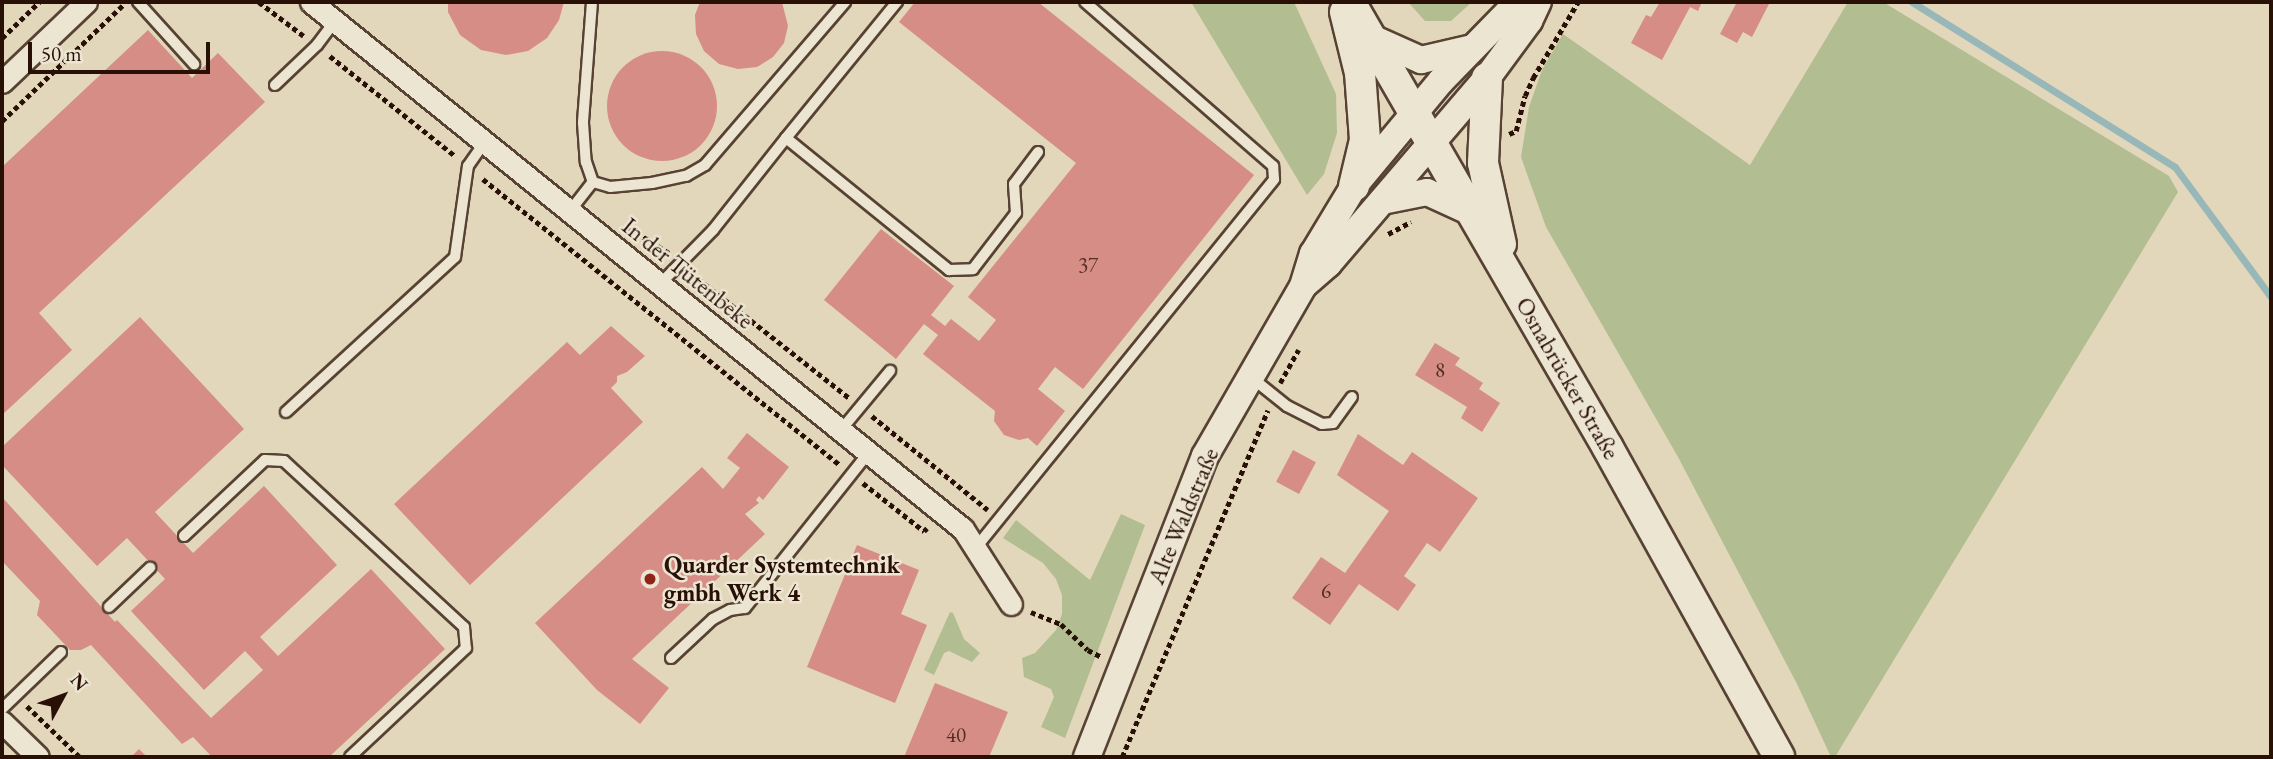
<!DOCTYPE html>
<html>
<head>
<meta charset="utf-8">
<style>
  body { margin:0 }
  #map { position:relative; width:2273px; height:759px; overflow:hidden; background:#e2d7ba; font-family:"EB Garamond",serif }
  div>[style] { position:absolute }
  .green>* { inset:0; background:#b2be91 }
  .stream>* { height:7px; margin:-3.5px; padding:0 3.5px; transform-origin:3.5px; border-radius:3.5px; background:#98b7b8 }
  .building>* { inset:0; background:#d68d85; transform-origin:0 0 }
  .round { border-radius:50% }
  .path>* { height:4.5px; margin-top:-2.25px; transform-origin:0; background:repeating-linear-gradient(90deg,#291006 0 5px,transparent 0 8.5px) }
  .roads { filter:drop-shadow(2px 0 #574233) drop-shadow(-2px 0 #574233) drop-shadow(0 2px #574233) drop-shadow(0 -2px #574233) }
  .service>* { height:10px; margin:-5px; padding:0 5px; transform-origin:5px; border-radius:5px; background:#ece5d2 }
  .minor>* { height:21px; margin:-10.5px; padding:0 10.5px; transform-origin:10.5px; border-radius:10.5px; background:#ece5d2 }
  .tertiary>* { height:26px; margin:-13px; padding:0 13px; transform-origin:13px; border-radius:13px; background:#ece5d2 }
  .secondary>* { height:30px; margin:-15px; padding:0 15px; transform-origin:15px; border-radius:15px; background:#ece5d2 }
  .dots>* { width:19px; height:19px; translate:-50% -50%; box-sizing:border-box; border:4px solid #ece5d2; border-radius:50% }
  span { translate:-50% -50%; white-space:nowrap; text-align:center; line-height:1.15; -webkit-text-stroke:5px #ece5d2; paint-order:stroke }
  .number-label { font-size:21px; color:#542f26 }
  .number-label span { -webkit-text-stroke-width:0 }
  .street-label { font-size:24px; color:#291006 }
  .poi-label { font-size:24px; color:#291006; font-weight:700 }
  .left { translate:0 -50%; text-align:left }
  .frame { position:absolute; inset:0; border:4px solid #291006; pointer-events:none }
  .north { position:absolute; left:28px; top:661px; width:70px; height:70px; -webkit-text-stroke:5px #ece5d2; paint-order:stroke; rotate:49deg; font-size:19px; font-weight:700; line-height:28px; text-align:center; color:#291006 }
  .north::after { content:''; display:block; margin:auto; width:24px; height:32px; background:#291006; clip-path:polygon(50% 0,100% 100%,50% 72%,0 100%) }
  .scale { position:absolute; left:28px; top:42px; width:182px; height:32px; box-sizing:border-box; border:4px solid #291006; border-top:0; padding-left:9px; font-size:21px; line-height:24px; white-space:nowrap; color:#291006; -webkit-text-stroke:5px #ece5d2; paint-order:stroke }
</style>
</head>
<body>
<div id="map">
  <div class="green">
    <div style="clip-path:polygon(1191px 2px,1294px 2px,1336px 94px,1337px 133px,1324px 174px,1307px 195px)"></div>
    <div style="clip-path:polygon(1408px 2px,1472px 2px,1451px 21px,1425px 21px)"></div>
    <div style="clip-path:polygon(1848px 2px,1883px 2px,2169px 176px,2178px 192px,1835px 757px,1831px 757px,1797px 684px,1678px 457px,1546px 227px,1521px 157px,1529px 107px,1542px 70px,1563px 34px,1750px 165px)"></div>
    <div style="clip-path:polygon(1121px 514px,1145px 525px,1065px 738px,1041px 727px,1054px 697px,1051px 689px,1024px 677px,1022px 658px,1035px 653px,1056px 630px,1062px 614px,1062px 595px,1056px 579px,1043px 563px,1003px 538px,1016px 520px,1090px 580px)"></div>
    <div style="clip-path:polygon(950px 612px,953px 613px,964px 639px,980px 653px,972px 662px,949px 651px,944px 653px,934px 675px,924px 670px)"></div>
  </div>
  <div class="stream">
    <div style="left:1912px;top:2px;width:310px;rotate:32.1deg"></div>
    <div style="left:2175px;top:167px;width:162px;rotate:53.6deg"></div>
  </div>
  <div class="building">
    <div style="clip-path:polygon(448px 2px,564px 2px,559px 20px,547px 38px,528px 51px,506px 55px,481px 50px,460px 35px,448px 12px)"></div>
    <div style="clip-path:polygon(700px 2px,782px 2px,788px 26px,784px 43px,773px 57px,757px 67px,738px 69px,719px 64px,704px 51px,696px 34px,695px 15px)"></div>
    <div style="clip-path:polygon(915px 2px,1038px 2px,1254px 175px,1083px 389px,1055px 367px,1038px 389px,1065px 411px,1037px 446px,1028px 438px,1019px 440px,1004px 435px,994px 421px,995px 411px,923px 354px,938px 335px,924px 324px,896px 359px,824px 300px,881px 229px,954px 286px,931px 315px,945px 326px,951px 319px,979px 341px,996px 320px,968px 297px,1076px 163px,899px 22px)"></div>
    <div style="clip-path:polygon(1660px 2px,1702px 2px,1698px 11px,1690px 7px,1662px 60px,1631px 43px,1646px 15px,1651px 17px)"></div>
    <div style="clip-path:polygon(1737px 2px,1770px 2px,1752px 37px,1743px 32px,1737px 43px,1720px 34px)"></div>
    <div style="clip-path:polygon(148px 30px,192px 78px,218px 53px,265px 102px,39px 313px,72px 350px,2px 415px,2px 167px)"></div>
    <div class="round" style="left:607px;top:51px;width:110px;height:110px"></div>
    <div style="clip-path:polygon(140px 317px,244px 429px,155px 512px,193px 553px,264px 486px,337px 565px,260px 637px,278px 656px,371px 569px,445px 649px,329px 757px,212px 757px,193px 737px,182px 744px,91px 645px,81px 650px,70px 650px,37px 615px,40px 601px,2px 561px,2px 497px,115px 622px,117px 620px,211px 718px,263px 670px,245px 651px,204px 690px,131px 611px,165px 579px,127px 538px,97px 566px,2px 465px,2px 447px)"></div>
    <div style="clip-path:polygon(611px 326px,645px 356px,627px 372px,617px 376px,617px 382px,611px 388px,643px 422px,470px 585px,394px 504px,567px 342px,580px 355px)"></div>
    <div style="clip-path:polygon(1435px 343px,1460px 358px,1455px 365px,1483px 383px,1479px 389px,1500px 403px,1482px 432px,1461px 418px,1467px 407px,1415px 375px)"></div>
    <div style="clip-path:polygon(747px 433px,789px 467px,763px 500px,759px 496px,756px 500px,759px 503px,745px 514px,765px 534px,632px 659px,669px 688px,640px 724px,597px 690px,535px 623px,702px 467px,723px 489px,740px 468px,727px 458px)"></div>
    <div style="clip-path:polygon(1358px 434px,1403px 465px,1412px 452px,1478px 498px,1440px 552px,1427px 543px,1404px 576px,1416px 585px,1398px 611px,1359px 584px,1330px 625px,1292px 598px,1321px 557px,1345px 573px,1389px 511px,1337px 475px)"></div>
    <div style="left:1293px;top:450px;width:26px;height:36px;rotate:28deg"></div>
    <div style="clip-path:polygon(857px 545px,919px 570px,901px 614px,927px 625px,895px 703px,807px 667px)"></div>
    <div style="clip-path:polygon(935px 683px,1008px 712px,989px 757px,904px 757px)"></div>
    <div style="clip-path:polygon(139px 749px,147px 757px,131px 757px)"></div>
  </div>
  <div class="path">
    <div style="left:259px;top:2px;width:56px;rotate:37.1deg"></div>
    <div style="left:2px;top:38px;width:52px;rotate:-44.2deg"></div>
    <div style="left:330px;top:56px;width:159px;rotate:38.6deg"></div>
    <div style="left:2px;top:121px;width:169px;rotate:-43.8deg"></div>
    <div style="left:1509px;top:134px;width:8px;rotate:-23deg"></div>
    <div style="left:1516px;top:131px;width:36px;rotate:-76deg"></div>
    <div style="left:1525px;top:96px;width:20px;rotate:-66deg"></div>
    <div style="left:1533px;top:78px;width:88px;rotate:-59.4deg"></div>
    <div style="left:483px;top:179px;width:456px;rotate:38.7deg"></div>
    <div style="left:629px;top:228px;width:47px;rotate:32deg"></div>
    <div style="left:1388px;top:234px;width:26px;rotate:-28deg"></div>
    <div style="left:691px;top:273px;width:201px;rotate:38.3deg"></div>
    <div style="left:1280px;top:383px;width:38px;rotate:-61deg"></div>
    <div style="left:872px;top:416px;width:149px;rotate:39deg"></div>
    <div style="left:863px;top:483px;width:78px;rotate:38.2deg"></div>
    <div style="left:924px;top:531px;width:4px;rotate:-45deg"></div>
    <div style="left:1031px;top:612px;width:32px;rotate:22deg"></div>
    <div style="left:1061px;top:624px;width:37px;rotate:44deg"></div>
    <div style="left:1088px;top:650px;width:16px;rotate:27deg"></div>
    <div style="left:27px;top:706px;width:74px;rotate:43.9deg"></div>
    <div style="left:1122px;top:757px;width:376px;rotate:-67.2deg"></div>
  </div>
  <div class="roads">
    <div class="service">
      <div style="left:138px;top:2px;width:84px;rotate:47.9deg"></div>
      <div style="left:592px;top:2px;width:121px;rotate:94.3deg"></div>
      <div style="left:583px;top:123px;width:39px;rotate:86deg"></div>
      <div style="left:586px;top:162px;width:21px;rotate:71deg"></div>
      <div style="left:275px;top:85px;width:58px;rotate:-43.6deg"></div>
      <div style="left:317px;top:45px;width:30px;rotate:-53deg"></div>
      <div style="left:786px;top:138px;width:176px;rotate:-50.8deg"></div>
      <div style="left:570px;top:211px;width:37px;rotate:-52deg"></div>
      <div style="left:593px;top:182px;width:18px;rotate:16deg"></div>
      <div style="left:610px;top:187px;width:42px;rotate:-5.4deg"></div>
      <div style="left:652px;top:183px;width:35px;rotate:-12deg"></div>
      <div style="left:686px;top:176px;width:22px;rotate:-30deg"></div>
      <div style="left:705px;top:165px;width:215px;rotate:-49.3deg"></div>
      <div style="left:660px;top:284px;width:76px;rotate:-45.5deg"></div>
      <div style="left:713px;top:230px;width:117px;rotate:-51.6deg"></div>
      <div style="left:786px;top:138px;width:210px;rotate:39deg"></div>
      <div style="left:949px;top:270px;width:24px;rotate:-2deg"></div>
      <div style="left:973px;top:269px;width:71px;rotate:-52.5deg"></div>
      <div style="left:1016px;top:213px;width:29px;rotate:-94deg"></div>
      <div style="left:1014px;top:184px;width:40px;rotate:-53deg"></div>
      <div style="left:1252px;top:378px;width:45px;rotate:38.7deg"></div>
      <div style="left:1287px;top:406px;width:39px;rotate:27deg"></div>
      <div style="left:1322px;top:424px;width:11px;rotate:-5deg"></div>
      <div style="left:1333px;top:423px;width:32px;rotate:-54deg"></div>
      <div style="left:286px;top:412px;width:229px;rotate:-42.5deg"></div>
      <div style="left:455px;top:257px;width:92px;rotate:-81.9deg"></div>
      <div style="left:468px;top:166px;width:29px;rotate:-55deg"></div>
      <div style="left:841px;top:430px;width:77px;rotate:-50.3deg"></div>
      <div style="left:184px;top:536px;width:111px;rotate:-43.2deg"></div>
      <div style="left:265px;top:460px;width:19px;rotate:3deg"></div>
      <div style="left:284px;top:461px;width:245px;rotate:42.7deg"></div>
      <div style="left:464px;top:627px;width:21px;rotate:85deg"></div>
      <div style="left:466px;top:648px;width:159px;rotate:136.8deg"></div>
      <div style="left:974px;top:550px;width:477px;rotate:-51deg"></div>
      <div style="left:1274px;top:179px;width:13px;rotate:-94deg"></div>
      <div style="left:1273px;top:166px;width:249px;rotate:-138.9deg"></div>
      <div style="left:109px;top:607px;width:57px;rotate:-43.6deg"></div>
      <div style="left:671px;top:658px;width:57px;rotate:-42.9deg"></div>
      <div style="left:713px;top:619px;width:19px;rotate:-28deg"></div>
      <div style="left:730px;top:610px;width:15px;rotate:-8deg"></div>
      <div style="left:745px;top:608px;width:199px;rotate:-51.5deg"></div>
      <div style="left:2px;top:709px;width:82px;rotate:-44deg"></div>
    </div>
    <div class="minor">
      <div style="left:311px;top:2px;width:838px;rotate:38.95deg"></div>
      <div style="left:963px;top:529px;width:89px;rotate:57.4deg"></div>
      <div style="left:2px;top:82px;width:116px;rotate:-43.6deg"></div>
      <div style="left:2px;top:722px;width:50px;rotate:44.2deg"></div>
    </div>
    <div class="tertiary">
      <div style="left:1372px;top:38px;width:54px;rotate:24.2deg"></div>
      <div style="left:1421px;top:60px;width:52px;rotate:-13.2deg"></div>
      <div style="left:1382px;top:201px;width:46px;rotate:-11.3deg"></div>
      <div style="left:1427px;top:192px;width:51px;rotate:24.5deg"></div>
      <div style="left:1304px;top:285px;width:32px;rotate:-41deg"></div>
      <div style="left:1328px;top:264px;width:245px;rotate:-49.5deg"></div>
      <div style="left:1487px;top:78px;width:71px;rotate:-53.6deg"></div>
      <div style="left:1529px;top:21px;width:21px;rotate:-65deg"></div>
      <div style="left:1087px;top:757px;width:323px;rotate:-68.6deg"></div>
      <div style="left:1205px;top:456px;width:196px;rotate:-60deg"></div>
      <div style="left:1303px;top:286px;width:34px;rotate:-73deg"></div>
      <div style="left:1313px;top:254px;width:79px;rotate:-58.9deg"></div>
      <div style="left:1354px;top:186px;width:136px;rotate:-50.4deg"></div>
      <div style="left:1441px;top:81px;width:110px;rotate:-45.7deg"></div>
    </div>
    <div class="secondary">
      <div style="left:1350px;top:2px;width:515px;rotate:59.95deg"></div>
      <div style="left:1608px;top:448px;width:353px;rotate:61deg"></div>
      <div style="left:1345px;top:12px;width:63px;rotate:76.2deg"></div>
      <div style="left:1360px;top:73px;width:67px;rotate:85.7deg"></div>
      <div style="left:1365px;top:140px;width:47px;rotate:103.4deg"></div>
      <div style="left:1487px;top:78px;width:85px;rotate:92.7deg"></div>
      <div style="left:1483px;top:163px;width:83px;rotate:77.5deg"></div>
    </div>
  </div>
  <div class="dots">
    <div style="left:650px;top:579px;background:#8f2418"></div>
  </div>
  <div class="number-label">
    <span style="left:1088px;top:265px">37</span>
    <span style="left:1440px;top:370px">8</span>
    <span style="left:1326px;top:591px">6</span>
    <span style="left:956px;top:735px">40</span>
  </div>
  <div class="street-label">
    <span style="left:688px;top:273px;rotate:39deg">In der Tütenbeke</span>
    <span style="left:1568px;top:378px;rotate:60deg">Osnabrücker Straße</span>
    <span style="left:1183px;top:516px;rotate:-67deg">Alte Waldstraße</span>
  </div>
  <div class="poi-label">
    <span class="left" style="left:664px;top:579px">Quarder Systemtechnik<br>gmbh Werk 4</span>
  </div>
  <div class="frame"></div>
  <div class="north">N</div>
  <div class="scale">50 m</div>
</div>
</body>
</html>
